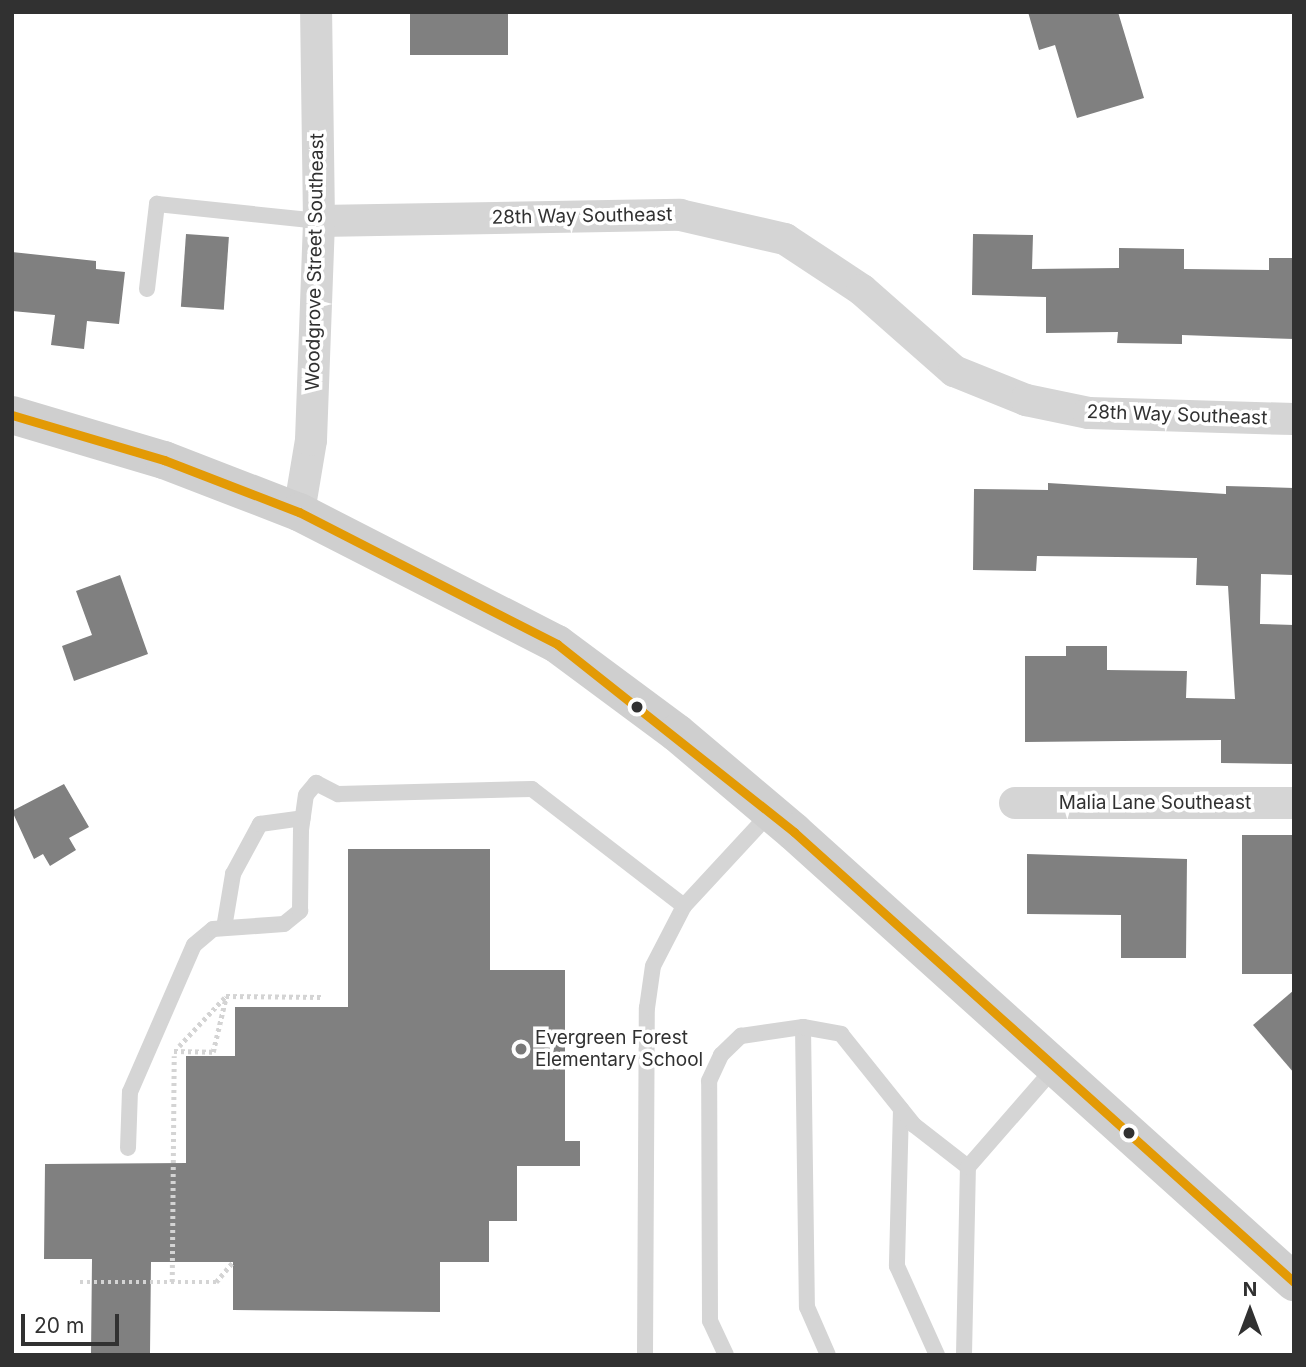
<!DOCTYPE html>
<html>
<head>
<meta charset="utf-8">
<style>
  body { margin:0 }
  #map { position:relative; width:1306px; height:1367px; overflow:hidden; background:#fff; font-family:Inter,sans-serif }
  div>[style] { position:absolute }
  .building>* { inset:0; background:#808080; transform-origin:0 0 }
  .path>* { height:4.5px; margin-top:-2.25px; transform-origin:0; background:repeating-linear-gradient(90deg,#d4d4d4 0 3.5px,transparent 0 7px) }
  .lane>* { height:16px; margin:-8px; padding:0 8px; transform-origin:8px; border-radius:8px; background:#d5d5d5 }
  .street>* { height:32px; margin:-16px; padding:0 16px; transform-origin:16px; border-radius:16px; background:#d5d5d5 }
  .secondary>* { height:38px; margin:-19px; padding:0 19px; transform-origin:19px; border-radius:19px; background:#cfcfcf }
  .bus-1>* { height:9px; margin:-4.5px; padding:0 4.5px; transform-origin:4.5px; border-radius:4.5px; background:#e39a05 }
  .dots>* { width:19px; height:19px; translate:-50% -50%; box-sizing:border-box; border:4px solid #fff; border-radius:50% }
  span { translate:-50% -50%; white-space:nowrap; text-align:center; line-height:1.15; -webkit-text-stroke:7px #fff; paint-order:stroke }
  .street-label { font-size:19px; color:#313131 }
  .poi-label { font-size:19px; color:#313131 }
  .left { translate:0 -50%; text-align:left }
  .frame { position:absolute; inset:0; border:14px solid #313131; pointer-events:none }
  .north { position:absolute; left:1215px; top:1276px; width:70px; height:70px; -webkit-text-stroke:5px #fff; paint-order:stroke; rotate:0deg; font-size:19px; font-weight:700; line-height:28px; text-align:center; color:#313131 }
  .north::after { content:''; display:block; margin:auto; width:24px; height:32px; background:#313131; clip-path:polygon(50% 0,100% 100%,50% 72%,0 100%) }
  .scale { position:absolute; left:21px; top:1314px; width:98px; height:32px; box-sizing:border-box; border:4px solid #313131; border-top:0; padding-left:9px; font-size:21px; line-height:24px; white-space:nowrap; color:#313131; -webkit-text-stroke:5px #fff; paint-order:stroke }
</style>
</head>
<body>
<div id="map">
  <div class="building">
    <div style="left:508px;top:12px;width:43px;height:98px;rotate:90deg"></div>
    <div style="clip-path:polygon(1028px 12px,1118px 12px,1144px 98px,1077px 118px,1055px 45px,1039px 50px)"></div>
    <div style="left:186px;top:234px;width:43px;height:73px;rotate:4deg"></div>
    <div style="clip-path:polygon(973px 234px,1033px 235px,1032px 269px,1119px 268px,1119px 248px,1184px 249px,1184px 269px,1269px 270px,1269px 258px,1294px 258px,1294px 339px,1182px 335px,1182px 344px,1117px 343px,1118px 332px,1046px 333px,1046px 297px,972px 295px)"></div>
    <div style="clip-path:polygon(12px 252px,96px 261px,96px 269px,125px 272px,119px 324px,87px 321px,84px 349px,51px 345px,55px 315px,12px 311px)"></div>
    <div style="clip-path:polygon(1048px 483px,1226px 494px,1226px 486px,1294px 488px,1293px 575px,1261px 574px,1260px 624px,1294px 625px,1294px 764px,1221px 763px,1221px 740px,1025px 742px,1025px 656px,1066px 656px,1066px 646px,1107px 646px,1107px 670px,1187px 671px,1186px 698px,1235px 699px,1228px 586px,1196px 585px,1197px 558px,1037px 556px,1036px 571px,973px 570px,974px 489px,1048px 490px)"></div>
    <div style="clip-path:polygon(120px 575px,148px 654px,74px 681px,62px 646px,92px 635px,76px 591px)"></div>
    <div style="clip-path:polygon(64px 784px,89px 827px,69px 838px,76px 850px,50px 866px,43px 854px,34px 859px,12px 811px)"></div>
    <div style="left:1294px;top:835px;width:139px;height:52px;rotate:90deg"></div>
    <div style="clip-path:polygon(348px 849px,490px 849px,490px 970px,565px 970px,565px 1141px,580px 1141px,580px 1166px,517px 1166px,517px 1221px,489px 1221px,489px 1262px,440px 1262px,440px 1312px,233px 1310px,233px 1262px,151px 1262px,150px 1355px,91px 1355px,92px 1259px,44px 1259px,45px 1164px,186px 1163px,186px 1056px,235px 1056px,235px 1007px,348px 1007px)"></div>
    <div style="clip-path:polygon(1027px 854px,1187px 859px,1186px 958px,1121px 958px,1121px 915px,1027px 914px)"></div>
    <div style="clip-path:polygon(1294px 990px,1294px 1073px,1253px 1025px)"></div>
  </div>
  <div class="path">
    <div style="left:179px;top:1046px;width:69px;rotate:-46.8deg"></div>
    <div style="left:226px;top:996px;width:95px;rotate:0.6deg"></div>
    <div style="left:174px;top:1051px;width:39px;rotate:1deg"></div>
    <div style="left:213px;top:1052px;width:57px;rotate:-76.7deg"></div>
    <div style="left:80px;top:1282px;width:136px"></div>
    <div style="left:216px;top:1282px;width:26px;rotate:-50deg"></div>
    <div style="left:172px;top:1282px;width:226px;rotate:-89.5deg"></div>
  </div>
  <div class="lane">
    <div style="left:147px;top:289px;width:86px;rotate:-83.3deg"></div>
    <div style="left:157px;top:204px;width:163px;rotate:6deg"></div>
    <div style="left:224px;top:928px;width:55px;rotate:-80.5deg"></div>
    <div style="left:233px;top:874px;width:57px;rotate:-61.6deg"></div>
    <div style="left:260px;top:824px;width:43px;rotate:-7.9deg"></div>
    <div style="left:803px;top:1027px;width:280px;rotate:89.2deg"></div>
    <div style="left:807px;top:1307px;width:52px;rotate:66.4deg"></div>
    <div style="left:901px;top:1109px;width:157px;rotate:91.5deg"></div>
    <div style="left:897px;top:1266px;width:98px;rotate:65.8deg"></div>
    <div style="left:128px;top:1148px;width:56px;rotate:-88deg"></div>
    <div style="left:130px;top:1092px;width:160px;rotate:-66.5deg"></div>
    <div style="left:194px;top:945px;width:25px;rotate:-40deg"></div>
    <div style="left:213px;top:929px;width:71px;rotate:-4deg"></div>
    <div style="left:284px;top:924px;width:21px;rotate:-39deg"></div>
    <div style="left:300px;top:911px;width:81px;rotate:-89.3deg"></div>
    <div style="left:301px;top:830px;width:35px;rotate:-82deg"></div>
    <div style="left:306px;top:795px;width:16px;rotate:-50deg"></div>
    <div style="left:316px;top:783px;width:25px;rotate:27deg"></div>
    <div style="left:338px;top:794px;width:194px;rotate:-1.5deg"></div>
    <div style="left:532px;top:789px;width:192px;rotate:37.6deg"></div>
    <div style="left:645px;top:1355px;width:347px;rotate:-89.7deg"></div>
    <div style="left:647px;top:1008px;width:42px;rotate:-81.9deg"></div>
    <div style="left:653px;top:966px;width:68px;rotate:-62.7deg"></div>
    <div style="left:684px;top:906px;width:128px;rotate:-47.2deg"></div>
    <div style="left:726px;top:1355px;width:38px;rotate:-115deg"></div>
    <div style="left:710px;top:1321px;width:240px;rotate:-90.2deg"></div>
    <div style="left:709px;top:1081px;width:29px;rotate:-65deg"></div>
    <div style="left:721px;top:1055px;width:28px;rotate:-44deg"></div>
    <div style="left:741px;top:1036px;width:63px;rotate:-8.3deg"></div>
    <div style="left:803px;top:1027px;width:39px;rotate:10deg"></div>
    <div style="left:841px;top:1034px;width:117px;rotate:51.3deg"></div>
    <div style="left:914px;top:1125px;width:68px;rotate:37.9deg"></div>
    <div style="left:964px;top:1355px;width:188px;rotate:-88.8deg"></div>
    <div style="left:968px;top:1167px;width:134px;rotate:-48.9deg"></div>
  </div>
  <div class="street">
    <div style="left:319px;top:221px;width:361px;rotate:-1deg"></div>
    <div style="left:680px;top:215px;width:108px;rotate:12.9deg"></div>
    <div style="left:785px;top:239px;width:92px;rotate:33.5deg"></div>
    <div style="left:862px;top:290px;width:123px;rotate:41.4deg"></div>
    <div style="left:954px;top:371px;width:78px;rotate:21.9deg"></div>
    <div style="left:1026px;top:400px;width:64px;rotate:11.7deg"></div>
    <div style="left:1089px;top:413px;width:205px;rotate:1.7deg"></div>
    <div style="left:299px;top:512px;width:73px;rotate:-80.5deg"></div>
    <div style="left:311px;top:440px;width:219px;rotate:-87.9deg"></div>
    <div style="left:319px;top:221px;width:209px;rotate:-90.8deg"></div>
    <div style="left:1015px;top:803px;width:279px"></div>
  </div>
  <div class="secondary">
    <div style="left:12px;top:415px;width:159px;rotate:16.5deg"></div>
    <div style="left:164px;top:460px;width:145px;rotate:21.1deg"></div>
    <div style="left:299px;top:512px;width:290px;rotate:27.1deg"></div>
    <div style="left:557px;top:644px;width:149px;rotate:36.6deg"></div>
    <div style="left:677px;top:733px;width:153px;rotate:40.2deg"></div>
    <div style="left:794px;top:832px;width:673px;rotate:41.99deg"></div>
  </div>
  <div class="bus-1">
    <div style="left:12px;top:415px;width:159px;rotate:16.5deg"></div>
    <div style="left:164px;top:460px;width:145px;rotate:21.1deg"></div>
    <div style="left:299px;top:512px;width:290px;rotate:27.1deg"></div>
    <div style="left:557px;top:644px;width:303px;rotate:38.4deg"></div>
    <div style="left:794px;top:832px;width:673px;rotate:41.99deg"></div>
  </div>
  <div class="dots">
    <div style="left:637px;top:707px;background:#313131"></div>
    <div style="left:521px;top:1049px;background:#797979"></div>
    <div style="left:1129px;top:1133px;background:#313131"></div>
  </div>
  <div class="street-label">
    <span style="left:582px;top:216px;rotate:-1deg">28th Way Southeast</span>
    <span style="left:315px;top:262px;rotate:-89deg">Woodgrove Street Southeast</span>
    <span style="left:1177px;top:415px;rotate:2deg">28th Way Southeast</span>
    <span style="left:1155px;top:803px">Malia Lane Southeast</span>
  </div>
  <div class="poi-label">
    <span class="left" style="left:535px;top:1049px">Evergreen Forest<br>Elementary School</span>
  </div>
  <div class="frame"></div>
  <div class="north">N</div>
  <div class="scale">20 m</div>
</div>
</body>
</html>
